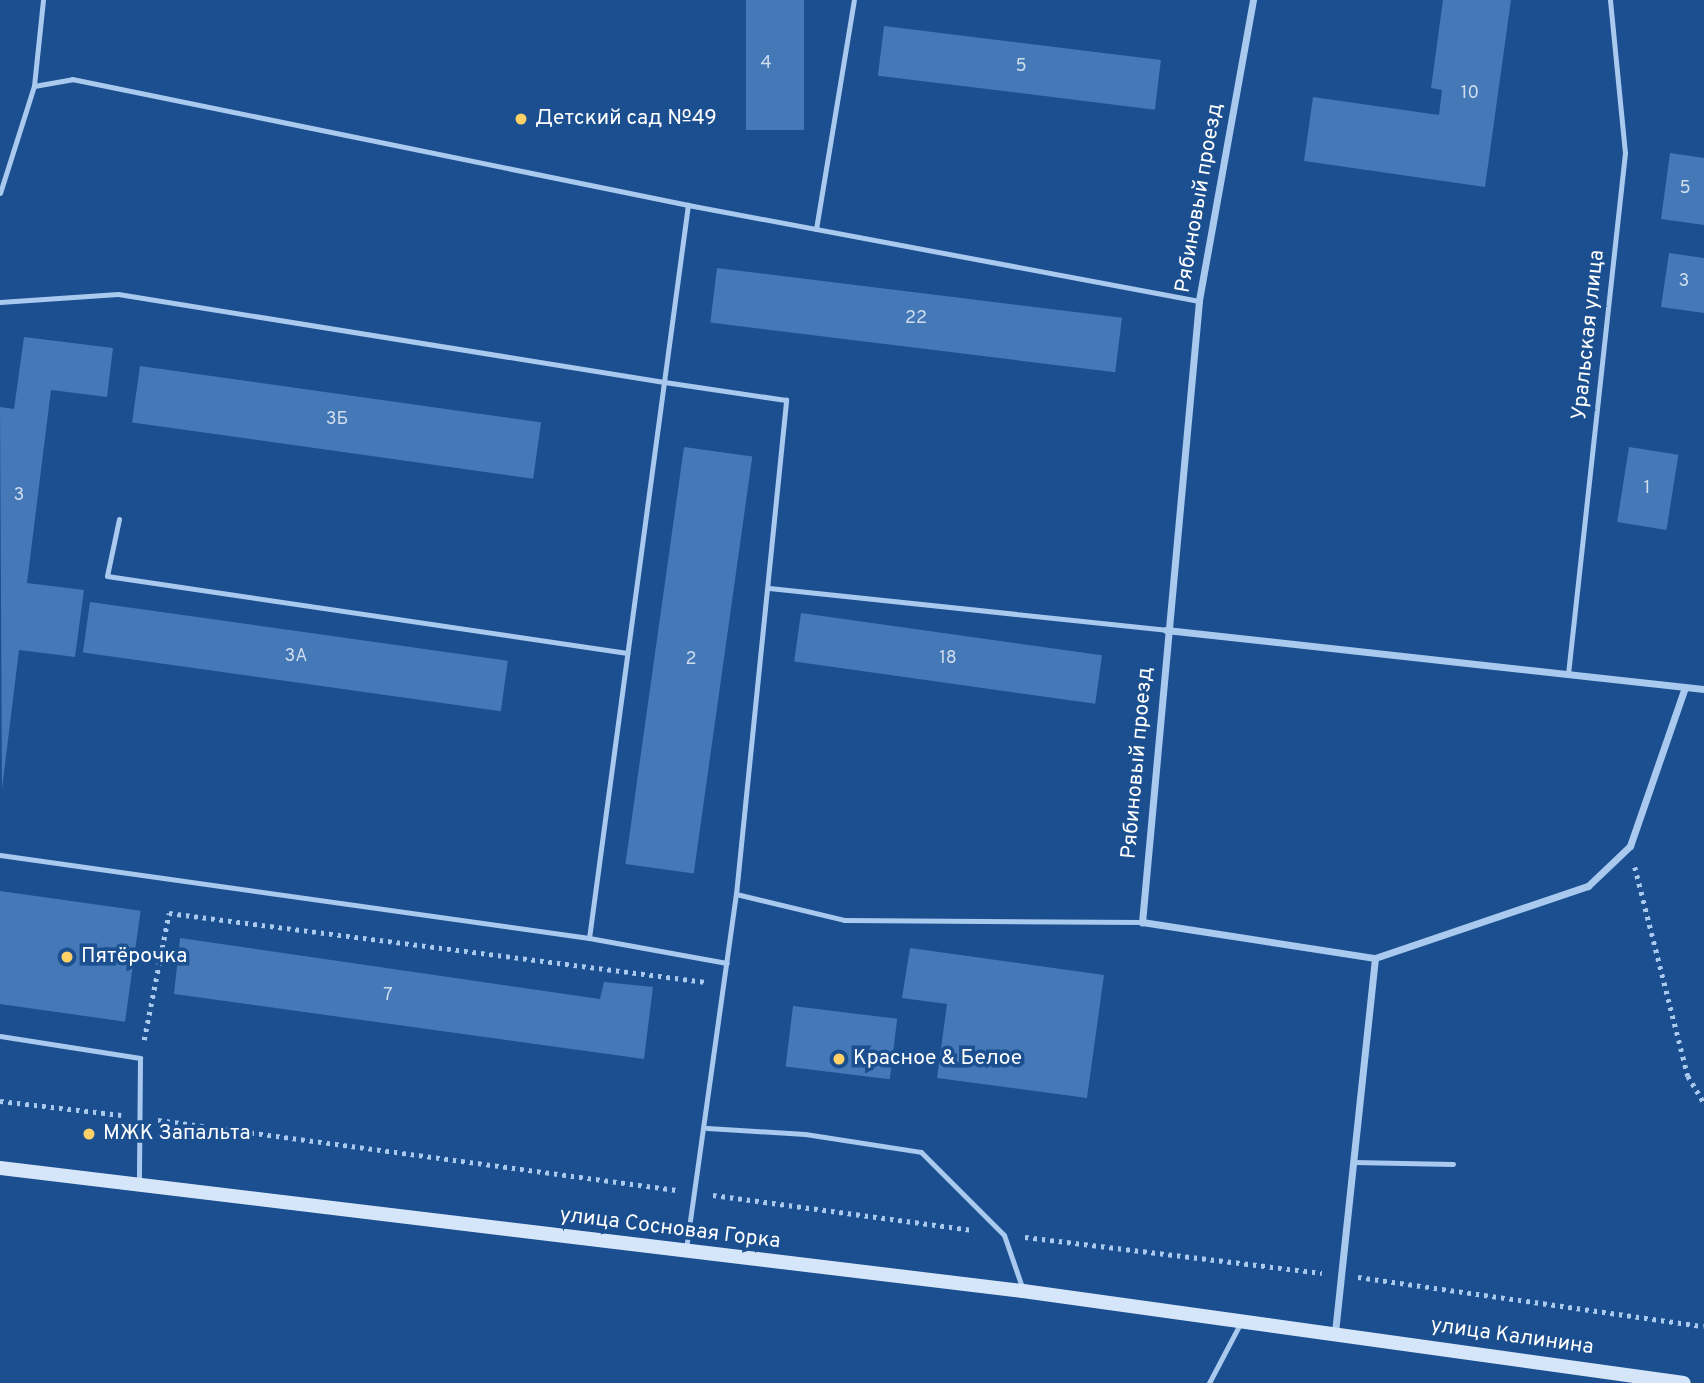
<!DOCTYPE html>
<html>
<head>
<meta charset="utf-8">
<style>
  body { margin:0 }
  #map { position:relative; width:1704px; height:1383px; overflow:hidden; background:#1b4f8f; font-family:Overpass,sans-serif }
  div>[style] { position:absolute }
  .building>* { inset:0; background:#4478b7; transform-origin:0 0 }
  .path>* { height:4.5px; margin-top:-2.25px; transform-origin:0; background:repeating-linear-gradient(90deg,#a9c9ee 0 3.5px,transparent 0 8.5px) }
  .lane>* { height:5px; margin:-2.5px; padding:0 2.5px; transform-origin:2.5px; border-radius:2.5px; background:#a9c9ee }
  .street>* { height:7px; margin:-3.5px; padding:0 3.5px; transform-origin:3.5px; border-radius:3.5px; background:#a9c9ee }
  .secondary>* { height:14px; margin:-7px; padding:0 7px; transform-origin:7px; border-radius:7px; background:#d6e6fa }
  .dots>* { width:19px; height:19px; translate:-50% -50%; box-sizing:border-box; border:4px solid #1b4f8f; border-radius:50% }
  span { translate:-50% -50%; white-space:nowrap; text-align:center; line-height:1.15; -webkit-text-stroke:7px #1b4f8f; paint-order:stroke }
  .number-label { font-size:18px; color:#d0dded }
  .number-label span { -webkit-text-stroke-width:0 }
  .poi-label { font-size:21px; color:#fff }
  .left { translate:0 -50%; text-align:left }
  .street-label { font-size:21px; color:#fff }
</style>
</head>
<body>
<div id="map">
  <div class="building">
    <div style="left:746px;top:0;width:58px;height:130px"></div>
    <div style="clip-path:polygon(1443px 0,1511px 0,1485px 187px,1304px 161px,1313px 97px,1439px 115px,1442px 90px,1431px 88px)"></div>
    <div style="left:884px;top:26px;width:279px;height:50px;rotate:7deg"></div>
    <div style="clip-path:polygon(1670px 153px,1704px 158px,1704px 225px,1661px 219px)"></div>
    <div style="clip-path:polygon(1669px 253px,1704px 258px,1704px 313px,1661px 307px)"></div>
    <div style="left:717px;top:268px;width:408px;height:55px;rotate:7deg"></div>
    <div style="clip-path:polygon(24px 337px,113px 348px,107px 397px,51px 390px,27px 583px,84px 590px,75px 657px,19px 650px,2px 789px,0 407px,14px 409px)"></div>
    <div style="left:140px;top:366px;width:405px;height:57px;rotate:8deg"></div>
    <div style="left:684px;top:447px;width:69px;height:421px;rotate:8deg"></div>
    <div style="left:1629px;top:447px;width:50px;height:76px;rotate:9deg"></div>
    <div style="left:90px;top:602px;width:422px;height:51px;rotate:8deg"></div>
    <div style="left:801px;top:613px;width:304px;height:49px;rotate:8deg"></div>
    <div style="left:0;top:891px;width:142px;height:112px;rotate:8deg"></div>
    <div style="clip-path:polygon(180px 938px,600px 999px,604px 982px,653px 987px,644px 1059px,174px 994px)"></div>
    <div style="clip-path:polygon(910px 948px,1104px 975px,1087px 1098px,937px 1078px,947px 1004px,902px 998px)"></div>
    <div style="left:793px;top:1006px;width:105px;height:61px;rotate:7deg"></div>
  </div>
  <div class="path">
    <div style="left:1635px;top:867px;width:216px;rotate:75.8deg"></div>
    <div style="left:1688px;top:1076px;width:31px;rotate:59deg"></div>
    <div style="left:144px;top:1040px;width:129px;rotate:-78.9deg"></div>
    <div style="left:169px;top:913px;width:541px;rotate:7.32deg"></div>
    <div style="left:0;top:1101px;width:122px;rotate:6.6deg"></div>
    <div style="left:158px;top:1120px;width:523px;rotate:7.7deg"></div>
    <div style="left:713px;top:1195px;width:260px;rotate:7.7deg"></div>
    <div style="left:1025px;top:1237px;width:299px;rotate:6.9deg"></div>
    <div style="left:1358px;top:1277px;width:349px;rotate:8.1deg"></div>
  </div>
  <div class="lane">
    <div style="left:43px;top:0;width:86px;rotate:96deg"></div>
    <div style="left:34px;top:86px;width:39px;rotate:-10deg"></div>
    <div style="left:72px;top:79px;width:629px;rotate:11.56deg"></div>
    <div style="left:0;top:193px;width:112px;rotate:-72.4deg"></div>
    <div style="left:816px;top:229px;width:232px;rotate:-80.6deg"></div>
    <div style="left:0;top:302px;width:118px;rotate:-3.9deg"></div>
    <div style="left:118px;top:294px;width:553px;rotate:9.16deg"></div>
    <div style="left:664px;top:382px;width:561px;rotate:97.68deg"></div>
    <div style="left:119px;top:519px;width:58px;rotate:101.9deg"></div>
    <div style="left:107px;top:576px;width:526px;rotate:8.42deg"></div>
    <div style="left:769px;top:588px;width:399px;rotate:6deg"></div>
    <div style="left:1568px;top:674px;width:524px;rotate:-83.76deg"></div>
    <div style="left:1625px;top:153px;width:154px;rotate:-95.6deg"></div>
    <div style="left:0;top:855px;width:595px;rotate:8.02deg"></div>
    <div style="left:589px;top:938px;width:140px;rotate:10.3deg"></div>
    <div style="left:736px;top:894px;width:111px;rotate:13.5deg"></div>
    <div style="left:844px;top:920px;width:298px;rotate:0.4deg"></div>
    <div style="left:0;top:1036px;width:142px;rotate:8.9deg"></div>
    <div style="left:140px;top:1058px;width:127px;rotate:90.5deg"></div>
    <div style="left:707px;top:1128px;width:98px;rotate:3.5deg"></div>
    <div style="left:805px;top:1134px;width:117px;rotate:8.8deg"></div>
    <div style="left:921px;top:1152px;width:117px;rotate:45deg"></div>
    <div style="left:1004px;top:1235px;width:58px;rotate:70.9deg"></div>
    <div style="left:1353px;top:1162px;width:100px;rotate:1.1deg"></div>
    <div style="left:686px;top:1249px;width:359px;rotate:-82deg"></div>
    <div style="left:736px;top:894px;width:497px;rotate:-84.2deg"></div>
    <div style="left:786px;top:400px;width:123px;rotate:-171.6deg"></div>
    <div style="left:664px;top:382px;width:179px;rotate:-82.3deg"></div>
    <div style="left:688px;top:205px;width:520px;rotate:10.64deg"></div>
    <div style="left:1209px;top:1383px;width:67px;rotate:-62.3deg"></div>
  </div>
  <div class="street">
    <div style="left:1253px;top:0;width:306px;rotate:100.2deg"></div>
    <div style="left:1199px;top:301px;width:624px;rotate:95.24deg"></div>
    <div style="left:1142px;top:922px;width:236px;rotate:8.8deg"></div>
    <div style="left:1375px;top:958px;width:378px;rotate:96.1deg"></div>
    <div style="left:1166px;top:630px;width:541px;rotate:6.26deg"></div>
    <div style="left:1375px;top:958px;width:225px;rotate:-18.7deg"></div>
    <div style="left:1588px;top:886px;width:58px;rotate:-43.6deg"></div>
    <div style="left:1630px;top:846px;width:168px;rotate:-70.9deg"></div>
  </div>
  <div class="secondary">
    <div style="left:0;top:1168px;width:1030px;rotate:6.86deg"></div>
    <div style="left:1023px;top:1291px;width:667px;rotate:7.92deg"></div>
  </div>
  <div class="dots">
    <div style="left:521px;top:119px;background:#ffd166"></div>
    <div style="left:67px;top:957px;background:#ffd166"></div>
    <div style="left:839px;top:1059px;background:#ffd166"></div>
    <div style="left:89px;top:1134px;background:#ffd166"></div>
  </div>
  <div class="number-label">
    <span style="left:766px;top:64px">4</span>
    <span style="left:1021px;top:67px">5</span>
    <span style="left:1470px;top:94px">10</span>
    <span style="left:1685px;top:189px">5</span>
    <span style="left:1684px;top:282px">3</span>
    <span style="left:916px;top:319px">22</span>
    <span style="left:337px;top:420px">3Б</span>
    <span style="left:1647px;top:489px">1</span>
    <span style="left:19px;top:496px">3</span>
    <span style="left:296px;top:657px">3А</span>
    <span style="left:948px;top:659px">18</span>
    <span style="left:691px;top:660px">2</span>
    <span style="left:388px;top:996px">7</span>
  </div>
  <div class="poi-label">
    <span class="left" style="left:535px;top:119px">Детский сад №49</span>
    <span class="left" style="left:81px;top:957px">Пятёрочка</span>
    <span class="left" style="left:853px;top:1059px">Красное &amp; Белое</span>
    <span class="left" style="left:103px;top:1134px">МЖК Запальта</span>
  </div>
  <div class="street-label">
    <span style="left:1200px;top:198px;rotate:-80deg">Рябиновый проезд</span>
    <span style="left:1589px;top:335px;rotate:-84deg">Уральская улица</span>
    <span style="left:1138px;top:763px;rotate:-85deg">Рябиновый проезд</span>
    <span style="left:670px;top:1229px;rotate:7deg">улица Сосновая Горка</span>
    <span style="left:1512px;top:1337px;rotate:8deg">улица Калинина</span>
  </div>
</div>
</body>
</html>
